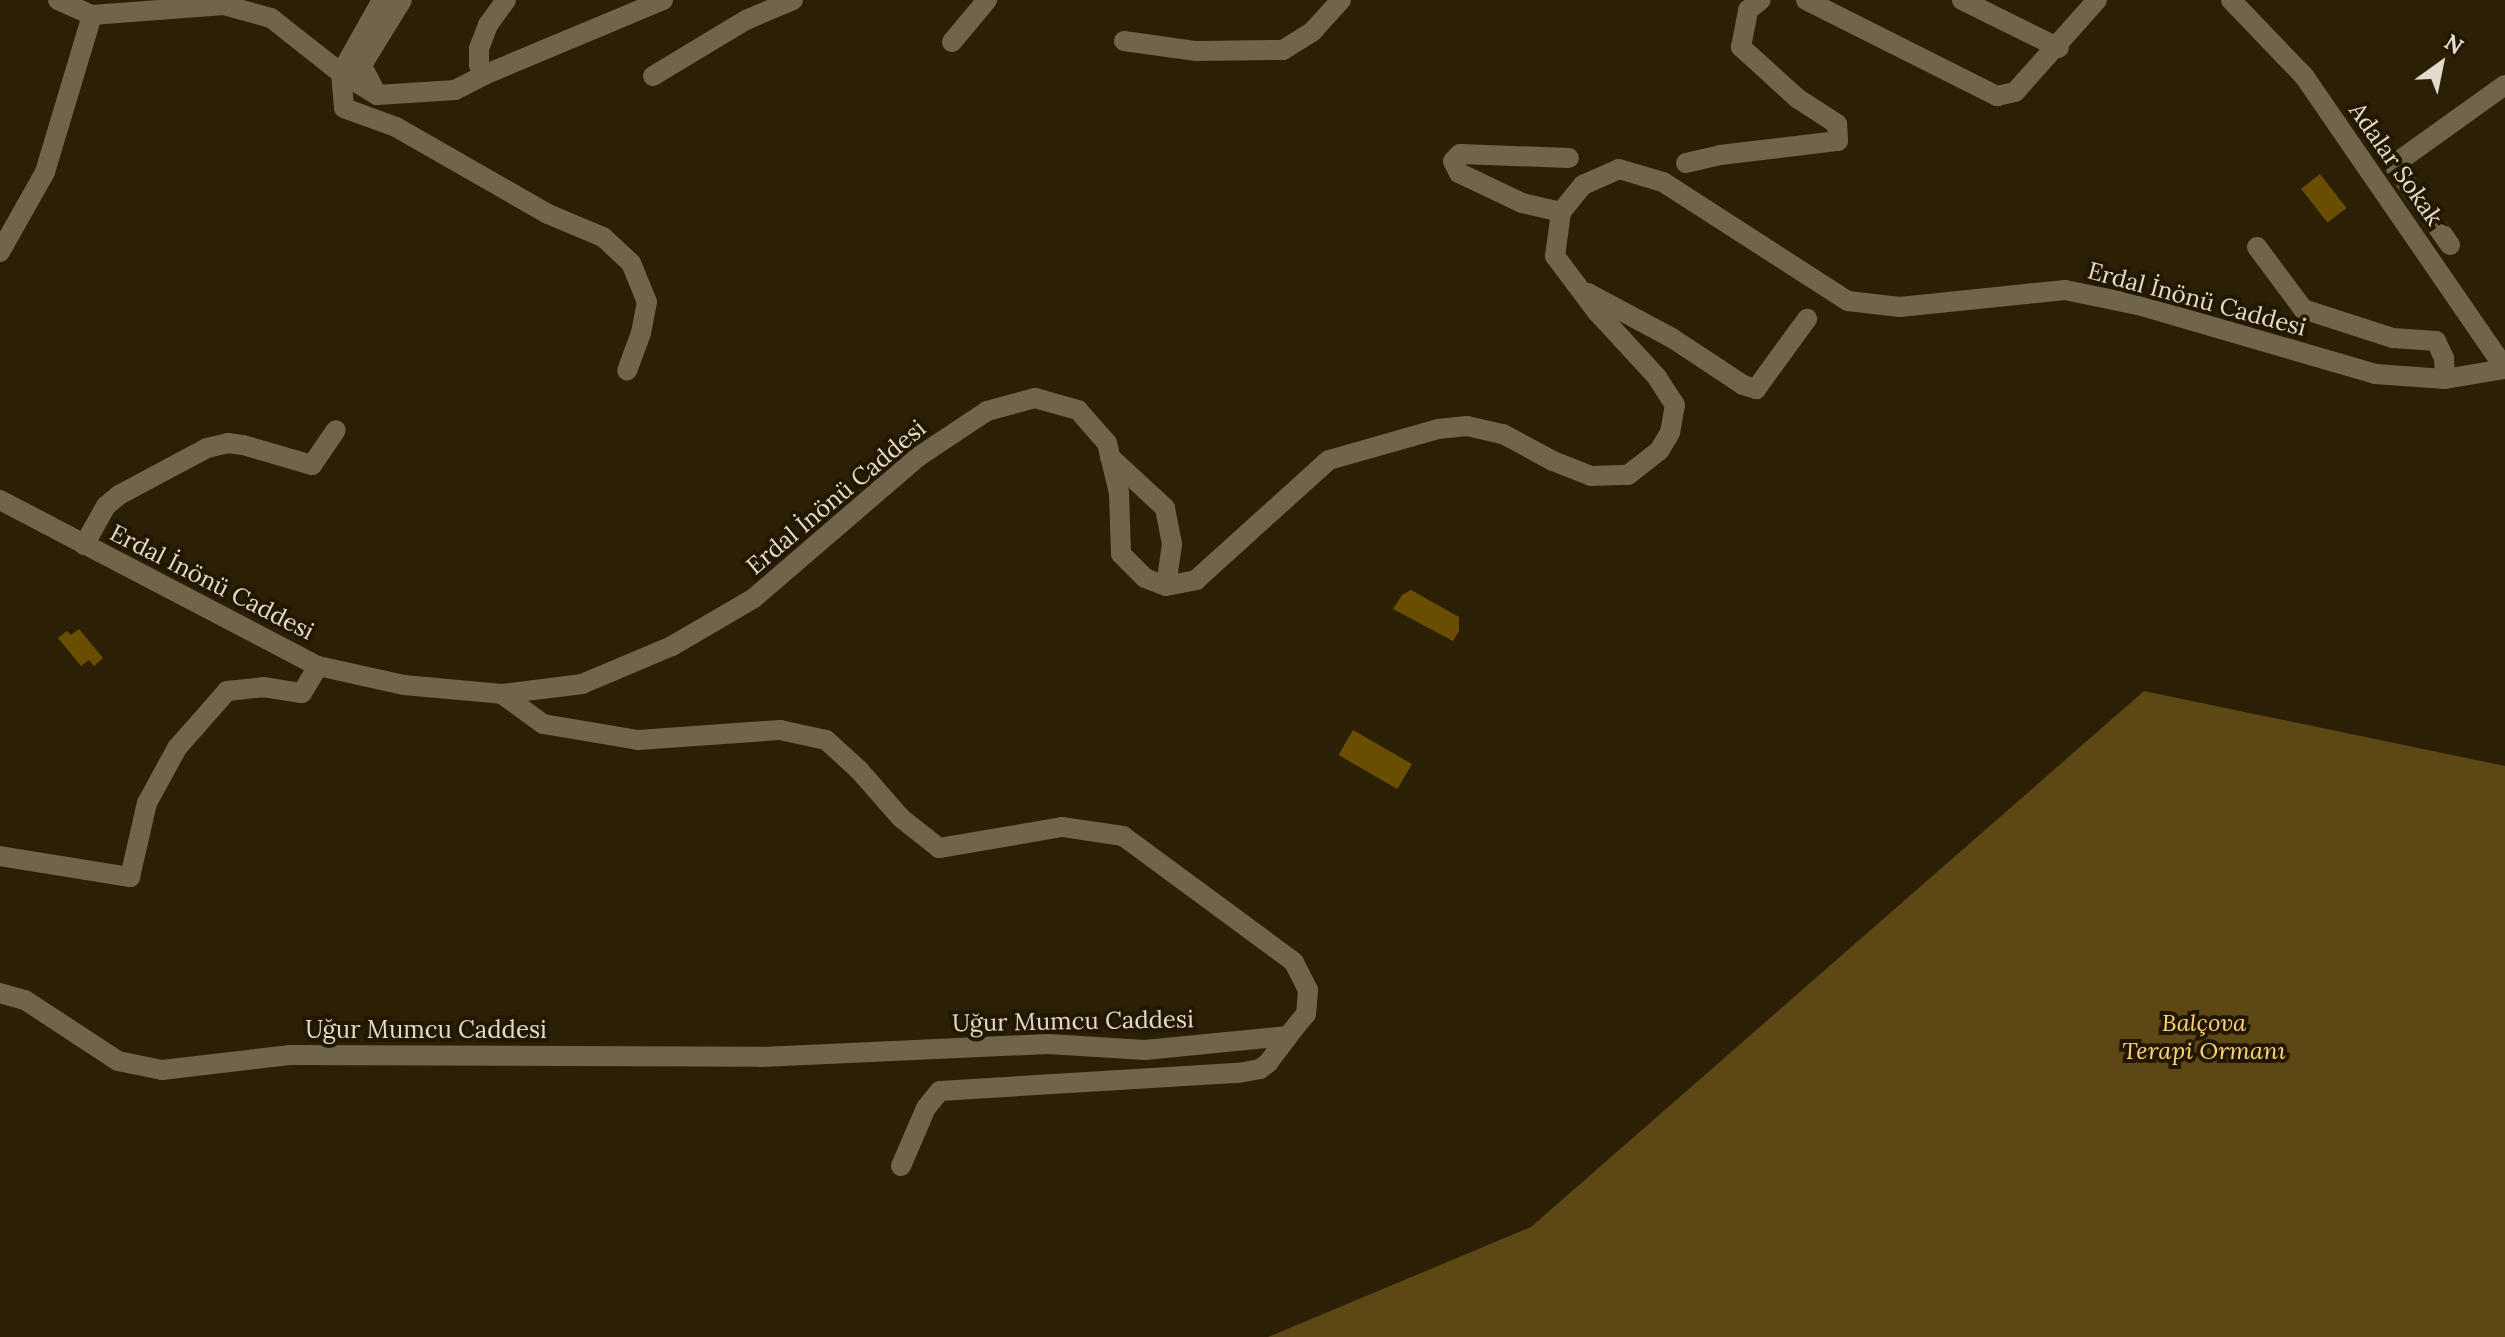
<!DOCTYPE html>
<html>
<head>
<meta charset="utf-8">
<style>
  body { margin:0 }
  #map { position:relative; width:2505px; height:1337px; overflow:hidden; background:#2b2006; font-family:Lora,serif }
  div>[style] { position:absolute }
  .forest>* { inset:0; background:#5c4715 }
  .water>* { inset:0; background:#694e01; transform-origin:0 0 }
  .minor>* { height:20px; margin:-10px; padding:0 10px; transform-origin:10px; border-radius:10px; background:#70644b }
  span { translate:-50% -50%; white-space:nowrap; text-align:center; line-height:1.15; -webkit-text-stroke:8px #221700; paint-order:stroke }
  .street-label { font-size:24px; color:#e2dbcc }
  .park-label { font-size:24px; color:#fcd378; font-style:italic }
  .north { position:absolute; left:2401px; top:24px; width:80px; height:80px; -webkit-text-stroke:6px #221700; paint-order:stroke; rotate:33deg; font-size:22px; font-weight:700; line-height:32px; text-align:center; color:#e2dbcc }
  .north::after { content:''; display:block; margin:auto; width:28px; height:36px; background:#e2dbcc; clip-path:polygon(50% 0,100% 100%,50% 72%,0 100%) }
</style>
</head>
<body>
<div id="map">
  <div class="forest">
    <div style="clip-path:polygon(2144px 691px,2505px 766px,2505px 1337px,1268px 1337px,1531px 1227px)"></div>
  </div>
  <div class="water">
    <div style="left:2320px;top:174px;width:43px;height:24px;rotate:52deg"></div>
    <div style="clip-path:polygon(1411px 590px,1459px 617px,1459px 631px,1453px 641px,1393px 609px,1402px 595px)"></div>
    <div style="clip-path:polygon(79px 629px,103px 658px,94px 666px,89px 660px,81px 666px,58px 638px,67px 631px,71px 635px)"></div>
    <div style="left:1353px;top:730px;width:68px;height:29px;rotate:30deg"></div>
  </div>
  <div class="minor">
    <div style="left:58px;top:0;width:37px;rotate:24deg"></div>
    <div style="left:92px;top:15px;width:132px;rotate:-4.3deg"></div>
    <div style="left:224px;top:5px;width:49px;rotate:15.5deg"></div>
    <div style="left:271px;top:18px;width:89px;rotate:38.2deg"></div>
    <div style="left:341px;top:73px;width:42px;rotate:31.4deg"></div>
    <div style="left:377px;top:95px;width:78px;rotate:-3.7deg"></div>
    <div style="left:455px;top:90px;width:33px;rotate:-27deg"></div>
    <div style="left:382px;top:0;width:84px;rotate:119.3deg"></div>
    <div style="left:341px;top:73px;width:35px;rotate:85deg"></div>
    <div style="left:344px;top:108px;width:55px;rotate:20.1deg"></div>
    <div style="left:396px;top:127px;width:175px;rotate:29.8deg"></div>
    <div style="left:548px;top:214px;width:60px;rotate:22.7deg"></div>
    <div style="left:603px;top:237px;width:38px;rotate:43deg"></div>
    <div style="left:631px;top:263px;width:42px;rotate:67.7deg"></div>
    <div style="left:647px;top:302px;width:32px;rotate:101deg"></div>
    <div style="left:641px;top:333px;width:40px;rotate:110.2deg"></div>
    <div style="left:506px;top:0;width:31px;rotate:126deg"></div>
    <div style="left:488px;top:25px;width:25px;rotate:111deg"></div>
    <div style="left:479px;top:48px;width:17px;rotate:90deg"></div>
    <div style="left:479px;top:65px;width:11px;rotate:63deg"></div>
    <div style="left:484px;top:75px;width:194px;rotate:-22.7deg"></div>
    <div style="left:1806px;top:0;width:214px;rotate:26.7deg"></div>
    <div style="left:1997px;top:96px;width:18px;rotate:-13deg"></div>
    <div style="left:2015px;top:92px;width:123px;rotate:-48.3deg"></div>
    <div style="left:1962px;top:0;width:108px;rotate:26.3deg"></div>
    <div style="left:2231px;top:0;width:105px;rotate:46.2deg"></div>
    <div style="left:2304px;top:76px;width:354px;rotate:55.5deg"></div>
    <div style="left:1124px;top:41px;width:73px;rotate:7.9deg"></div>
    <div style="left:1196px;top:51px;width:87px;rotate:-0.7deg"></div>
    <div style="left:1283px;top:50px;width:34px;rotate:-32deg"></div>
    <div style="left:1312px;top:32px;width:43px;rotate:-47.8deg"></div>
    <div style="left:952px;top:42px;width:55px;rotate:-50.2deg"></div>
    <div style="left:653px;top:76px;width:109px;rotate:-31.1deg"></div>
    <div style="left:746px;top:20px;width:51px;rotate:-23.1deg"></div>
    <div style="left:377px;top:95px;width:34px;rotate:-117deg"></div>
    <div style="left:362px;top:65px;width:76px;rotate:-58.4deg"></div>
    <div style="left:1686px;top:163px;width:35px;rotate:-13deg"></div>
    <div style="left:1720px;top:155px;width:119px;rotate:-6.8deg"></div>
    <div style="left:1838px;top:141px;width:17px;rotate:-93deg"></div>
    <div style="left:1837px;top:124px;width:48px;rotate:-147deg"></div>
    <div style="left:1797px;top:98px;width:76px;rotate:-137.7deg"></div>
    <div style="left:1741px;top:47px;width:38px;rotate:-79deg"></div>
    <div style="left:1748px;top:10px;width:16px;rotate:-38deg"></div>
    <div style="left:1561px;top:212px;width:40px;rotate:-167deg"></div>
    <div style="left:1522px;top:203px;width:70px;rotate:-154.5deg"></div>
    <div style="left:1459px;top:173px;width:13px;rotate:-117deg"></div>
    <div style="left:1453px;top:161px;width:10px;rotate:-45deg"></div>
    <div style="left:1460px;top:154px;width:109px;rotate:2.1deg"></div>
    <div style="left:2450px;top:245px;width:94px;rotate:-125deg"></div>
    <div style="left:2396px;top:168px;width:5px;rotate:-90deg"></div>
    <div style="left:2396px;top:163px;width:134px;rotate:-35.6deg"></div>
    <div style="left:2257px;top:247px;width:77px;rotate:53.4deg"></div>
    <div style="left:2303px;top:309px;width:95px;rotate:17.9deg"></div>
    <div style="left:2393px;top:338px;width:43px;rotate:4deg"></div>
    <div style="left:2436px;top:341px;width:19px;rotate:65deg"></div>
    <div style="left:2444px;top:358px;width:21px;rotate:87deg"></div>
    <div style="left:0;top:252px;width:92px;rotate:-60.6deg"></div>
    <div style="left:45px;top:172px;width:164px;rotate:-73.3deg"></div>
    <div style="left:1588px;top:293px;width:95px;rotate:28.2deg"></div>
    <div style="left:1672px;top:338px;width:85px;rotate:33.5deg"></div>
    <div style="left:1743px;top:385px;width:14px;rotate:17deg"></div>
    <div style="left:1756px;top:389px;width:87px;rotate:-53.9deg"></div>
    <div style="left:1110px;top:457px;width:75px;rotate:42.8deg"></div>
    <div style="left:1165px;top:508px;width:37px;rotate:79deg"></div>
    <div style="left:1172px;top:544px;width:42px;rotate:98.1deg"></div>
    <div style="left:0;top:500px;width:359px;rotate:27.6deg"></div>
    <div style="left:318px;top:666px;width:88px;rotate:12.5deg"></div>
    <div style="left:404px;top:685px;width:98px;rotate:5.2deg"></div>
    <div style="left:502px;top:694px;width:81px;rotate:-7.1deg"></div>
    <div style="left:582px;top:684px;width:98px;rotate:-22.9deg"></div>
    <div style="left:672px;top:646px;width:95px;rotate:-30.3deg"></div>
    <div style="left:754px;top:598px;width:216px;rotate:-40.7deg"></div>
    <div style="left:918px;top:457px;width:83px;rotate:-33.7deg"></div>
    <div style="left:987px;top:411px;width:50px;rotate:-15.2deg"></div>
    <div style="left:1035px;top:398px;width:45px;rotate:15.6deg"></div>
    <div style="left:1078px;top:410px;width:44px;rotate:48.7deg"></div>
    <div style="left:1107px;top:443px;width:51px;rotate:76.5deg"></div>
    <div style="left:1119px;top:493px;width:61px;rotate:88.1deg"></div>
    <div style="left:1121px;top:554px;width:34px;rotate:45deg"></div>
    <div style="left:1145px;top:578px;width:22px;rotate:21deg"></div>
    <div style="left:1166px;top:586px;width:31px;rotate:-11deg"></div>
    <div style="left:1196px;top:580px;width:179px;rotate:-42.1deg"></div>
    <div style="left:1329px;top:460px;width:113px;rotate:-15.9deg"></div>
    <div style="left:1438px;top:429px;width:29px;rotate:-6deg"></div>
    <div style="left:1467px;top:426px;width:37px;rotate:13deg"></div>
    <div style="left:1503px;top:434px;width:57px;rotate:28.4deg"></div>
    <div style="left:1553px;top:461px;width:41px;rotate:21.5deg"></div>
    <div style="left:1591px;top:476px;width:37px;rotate:-2deg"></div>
    <div style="left:1628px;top:475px;width:39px;rotate:-38deg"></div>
    <div style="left:1659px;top:451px;width:21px;rotate:-59deg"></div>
    <div style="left:1670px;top:433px;width:28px;rotate:-80deg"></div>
    <div style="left:1675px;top:405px;width:33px;rotate:-123deg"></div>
    <div style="left:1657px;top:377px;width:88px;rotate:-132.7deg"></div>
    <div style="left:1597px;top:312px;width:70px;rotate:-126.9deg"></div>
    <div style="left:1555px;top:256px;width:44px;rotate:-82.2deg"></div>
    <div style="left:1561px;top:212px;width:35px;rotate:-51deg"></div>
    <div style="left:1583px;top:185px;width:39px;rotate:-24deg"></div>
    <div style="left:1619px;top:169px;width:46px;rotate:16.5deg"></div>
    <div style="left:1663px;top:182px;width:220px;rotate:32.8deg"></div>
    <div style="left:1848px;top:301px;width:52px;rotate:6.6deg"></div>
    <div style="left:1900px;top:307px;width:166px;rotate:-5.9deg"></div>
    <div style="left:2065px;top:290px;width:75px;rotate:11.6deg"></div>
    <div style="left:2138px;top:305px;width:247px;rotate:16.2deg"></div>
    <div style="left:2375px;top:374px;width:70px;rotate:4.1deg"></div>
    <div style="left:2445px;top:379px;width:61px;rotate:-9.5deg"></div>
    <div style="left:84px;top:545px;width:45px;rotate:-60.6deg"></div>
    <div style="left:106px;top:506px;width:17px;rotate:-40deg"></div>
    <div style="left:119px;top:495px;width:100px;rotate:-28.1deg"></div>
    <div style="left:207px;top:448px;width:22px;rotate:-13deg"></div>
    <div style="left:228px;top:443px;width:15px;rotate:8deg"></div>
    <div style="left:243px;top:445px;width:72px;rotate:16.2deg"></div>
    <div style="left:312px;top:465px;width:42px;rotate:-55.6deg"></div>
    <div style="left:0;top:856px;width:132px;rotate:9.2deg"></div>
    <div style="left:130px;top:877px;width:76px;rotate:-77.1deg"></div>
    <div style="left:147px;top:803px;width:63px;rotate:-61.4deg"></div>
    <div style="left:177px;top:748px;width:76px;rotate:-48.7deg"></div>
    <div style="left:227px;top:691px;width:36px;rotate:-6deg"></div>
    <div style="left:263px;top:687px;width:39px;rotate:9deg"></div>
    <div style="left:302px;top:693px;width:31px;rotate:-59deg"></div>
    <div style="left:0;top:993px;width:26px;rotate:16deg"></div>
    <div style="left:25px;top:1000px;width:111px;rotate:33.3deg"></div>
    <div style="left:118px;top:1061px;width:45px;rotate:11.6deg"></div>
    <div style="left:162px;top:1070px;width:128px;rotate:-6.7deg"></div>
    <div style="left:289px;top:1055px;width:472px;rotate:0.2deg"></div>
    <div style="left:761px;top:1057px;width:287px;rotate:-2.6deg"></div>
    <div style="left:1048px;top:1044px;width:97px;rotate:3.5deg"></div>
    <div style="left:1145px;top:1050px;width:144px;rotate:-5.6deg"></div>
    <div style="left:1288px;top:1036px;width:28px;rotate:-51deg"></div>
    <div style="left:1306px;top:1014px;width:24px;rotate:-85deg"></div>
    <div style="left:1308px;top:990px;width:31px;rotate:-117deg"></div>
    <div style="left:1294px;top:962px;width:212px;rotate:-143.6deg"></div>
    <div style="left:1123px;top:836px;width:62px;rotate:-171.6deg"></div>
    <div style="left:1062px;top:827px;width:125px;rotate:170.3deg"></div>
    <div style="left:939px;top:848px;width:48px;rotate:-141.7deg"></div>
    <div style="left:901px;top:818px;width:64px;rotate:-131.2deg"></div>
    <div style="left:859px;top:770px;width:45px;rotate:-137.7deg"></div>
    <div style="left:826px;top:740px;width:47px;rotate:-167.7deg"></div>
    <div style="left:780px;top:730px;width:142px;rotate:176deg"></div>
    <div style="left:638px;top:740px;width:96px;rotate:-170.4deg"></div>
    <div style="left:543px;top:724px;width:51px;rotate:-143.8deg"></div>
    <div style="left:901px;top:1166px;width:63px;rotate:-66.7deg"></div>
    <div style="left:926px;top:1108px;width:22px;rotate:-51deg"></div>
    <div style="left:940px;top:1091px;width:299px;rotate:-3.5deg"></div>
    <div style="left:1238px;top:1073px;width:22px;rotate:-10deg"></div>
    <div style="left:1260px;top:1069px;width:10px;rotate:-37deg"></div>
    <div style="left:1268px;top:1063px;width:34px;rotate:-53deg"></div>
  </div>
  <div class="street-label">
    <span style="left:2396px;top:164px;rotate:55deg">Adalar Sokak</span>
    <span style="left:2197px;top:299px;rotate:15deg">Erdal İnönü Caddesi</span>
    <span style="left:836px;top:497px;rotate:-40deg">Erdal İnönü Caddesi</span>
    <span style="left:212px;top:582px;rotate:27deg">Erdal İnönü Caddesi</span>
    <span style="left:1073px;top:1021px;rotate:-1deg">Uğur Mumcu Caddesi</span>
    <span style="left:426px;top:1030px">Uğur Mumcu Caddesi</span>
  </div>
  <div class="park-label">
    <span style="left:2204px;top:1037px">Balçova<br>Terapi Ormanı</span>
  </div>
  <div class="north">N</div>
</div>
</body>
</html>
